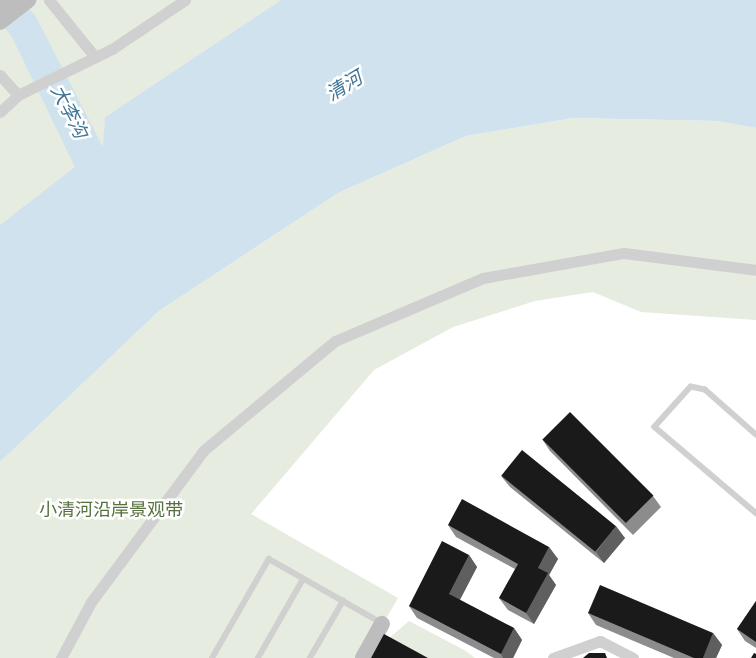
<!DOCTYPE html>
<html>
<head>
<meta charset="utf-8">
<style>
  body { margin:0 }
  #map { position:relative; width:756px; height:658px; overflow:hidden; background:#fff; font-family:"Nunito Sans","Noto Sans SC",sans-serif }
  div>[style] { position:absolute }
  .green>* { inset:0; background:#e6ecdf }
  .water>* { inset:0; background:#cfe2ee }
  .lane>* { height:5.5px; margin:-2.75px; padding:0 2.75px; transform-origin:2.75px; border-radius:2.75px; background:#d0d0d0 }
  .street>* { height:11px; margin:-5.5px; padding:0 5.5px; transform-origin:5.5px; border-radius:5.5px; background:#d0d0d0 }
  .secondary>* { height:16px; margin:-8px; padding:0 8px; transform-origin:8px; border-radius:8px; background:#bdbdbd }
  .wall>* { inset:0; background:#8c8c8c }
  .shaded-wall>* { inset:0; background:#5f5f5f }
  .building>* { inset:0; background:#1a1a1a; transform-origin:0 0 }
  span { translate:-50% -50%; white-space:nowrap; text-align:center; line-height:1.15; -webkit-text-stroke:5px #fff; paint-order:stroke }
  .park-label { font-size:18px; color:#56703f }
  .water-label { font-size:19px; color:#3f7597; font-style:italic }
</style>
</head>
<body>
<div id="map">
  <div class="green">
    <div style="clip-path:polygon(0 0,281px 0,105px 117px,104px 148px,0 225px)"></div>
    <div style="clip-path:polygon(573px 118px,717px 121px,756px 128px,756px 320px,641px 312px,593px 292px,535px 301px,453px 327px,374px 370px,251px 514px,398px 598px,363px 658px,0 658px,0 462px,159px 311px,338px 193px,466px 136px)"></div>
    <div style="clip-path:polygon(409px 621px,466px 651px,475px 658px,374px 658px,381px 645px)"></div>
  </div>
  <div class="water">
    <div style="clip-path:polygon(22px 0,36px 17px,103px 147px,105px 117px,281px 0,756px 0,756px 128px,717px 121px,573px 118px,466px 136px,338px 193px,159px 311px,0 462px,0 225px,75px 167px,11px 35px,0 23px)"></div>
  </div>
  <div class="lane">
    <div style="left:756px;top:435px;width:68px;rotate:-138.6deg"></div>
    <div style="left:705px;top:390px;width:14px;rotate:-168deg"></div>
    <div style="left:691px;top:387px;width:54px;rotate:132deg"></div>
    <div style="left:655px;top:427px;width:133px;rotate:40.4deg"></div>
    <div style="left:212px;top:658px;width:114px;rotate:-60.1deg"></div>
    <div style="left:269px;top:559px;width:128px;rotate:29.6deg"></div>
    <div style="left:258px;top:658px;width:91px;rotate:-60.3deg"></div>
    <div style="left:310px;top:658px;width:66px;rotate:-59.9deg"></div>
  </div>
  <div class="street">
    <div style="left:49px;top:0;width:73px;rotate:51.1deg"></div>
    <div style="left:0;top:75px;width:27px;rotate:48deg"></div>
    <div style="left:0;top:112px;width:25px;rotate:-43deg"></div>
    <div style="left:18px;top:95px;width:105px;rotate:-26.1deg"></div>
    <div style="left:112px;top:49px;width:88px;rotate:-33.9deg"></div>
    <div style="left:61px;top:658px;width:64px;rotate:-61.8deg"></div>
    <div style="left:91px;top:602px;width:189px;rotate:-53.4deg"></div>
    <div style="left:204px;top:450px;width:170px;rotate:-39.8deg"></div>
    <div style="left:335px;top:341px;width:161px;rotate:-23.1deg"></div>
    <div style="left:483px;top:278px;width:143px;rotate:-10.1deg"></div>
    <div style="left:624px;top:253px;width:133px;rotate:7.3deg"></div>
    <div style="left:553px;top:658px;width:50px;rotate:-19.9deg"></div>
    <div style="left:600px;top:641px;width:37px;rotate:27deg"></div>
  </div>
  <div class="secondary">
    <div style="left:0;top:6px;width:10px;rotate:-37deg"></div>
    <div style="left:0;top:22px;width:36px;rotate:-38deg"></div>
    <div style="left:363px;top:658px;width:39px;rotate:-61deg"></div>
  </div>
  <div class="wall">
    <div style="clip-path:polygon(542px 439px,653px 496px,661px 507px,633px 535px,550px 451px)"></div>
    <div style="clip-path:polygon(501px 476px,625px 538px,604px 563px,510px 487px)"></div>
    <div style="clip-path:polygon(448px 525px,549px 547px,558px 559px,549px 575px,556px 585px,534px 624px,508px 610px,499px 598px,515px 569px,456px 537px)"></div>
    <div style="clip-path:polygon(469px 555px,477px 567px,460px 600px,514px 628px,522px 640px,513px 658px,494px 658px,417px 618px,409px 606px)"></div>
    <div style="clip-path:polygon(756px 601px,756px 648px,745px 641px,737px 629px)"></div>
    <div style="clip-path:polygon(588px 613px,713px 633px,722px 645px,716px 658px,674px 658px,596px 625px)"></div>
  </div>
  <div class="shaded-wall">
    <div style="clip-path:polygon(616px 526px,625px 538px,604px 563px,596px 552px)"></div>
    <div style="clip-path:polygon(549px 547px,558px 559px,549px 575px,556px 585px,534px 624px,526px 613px,538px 568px)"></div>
    <div style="clip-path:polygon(469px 555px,477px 567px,457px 605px,449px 594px)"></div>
    <div style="clip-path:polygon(514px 628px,522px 640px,513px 658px,503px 658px,501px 654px)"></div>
    <div style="clip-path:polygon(713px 633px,722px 645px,716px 658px,703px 658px)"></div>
  </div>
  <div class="building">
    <div style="left:570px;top:412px;width:118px;height:39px;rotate:45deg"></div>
    <div style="left:522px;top:450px;width:121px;height:33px;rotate:39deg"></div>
    <div style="clip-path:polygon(462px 499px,549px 547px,538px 568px,548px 573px,526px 613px,499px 598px,518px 564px,448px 525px)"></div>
    <div style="clip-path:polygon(442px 541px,469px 555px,449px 594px,514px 628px,501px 654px,409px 606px)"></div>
    <div style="clip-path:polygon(600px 585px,713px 633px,703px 658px,694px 658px,588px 613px)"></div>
    <div style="clip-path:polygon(756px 601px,756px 642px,737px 629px)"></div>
    <div style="clip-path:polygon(384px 634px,428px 658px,371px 658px)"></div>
    <div style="clip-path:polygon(589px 653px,605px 653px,607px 658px,583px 658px)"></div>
    <div style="clip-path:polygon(754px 653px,756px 654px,756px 658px,751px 658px)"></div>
  </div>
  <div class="park-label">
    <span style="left:111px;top:510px">小清河沿岸景观带</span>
  </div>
  <div class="water-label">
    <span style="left:345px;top:87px;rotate:-31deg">清河</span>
    <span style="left:68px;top:112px;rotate:63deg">大李沟</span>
  </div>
</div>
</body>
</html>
